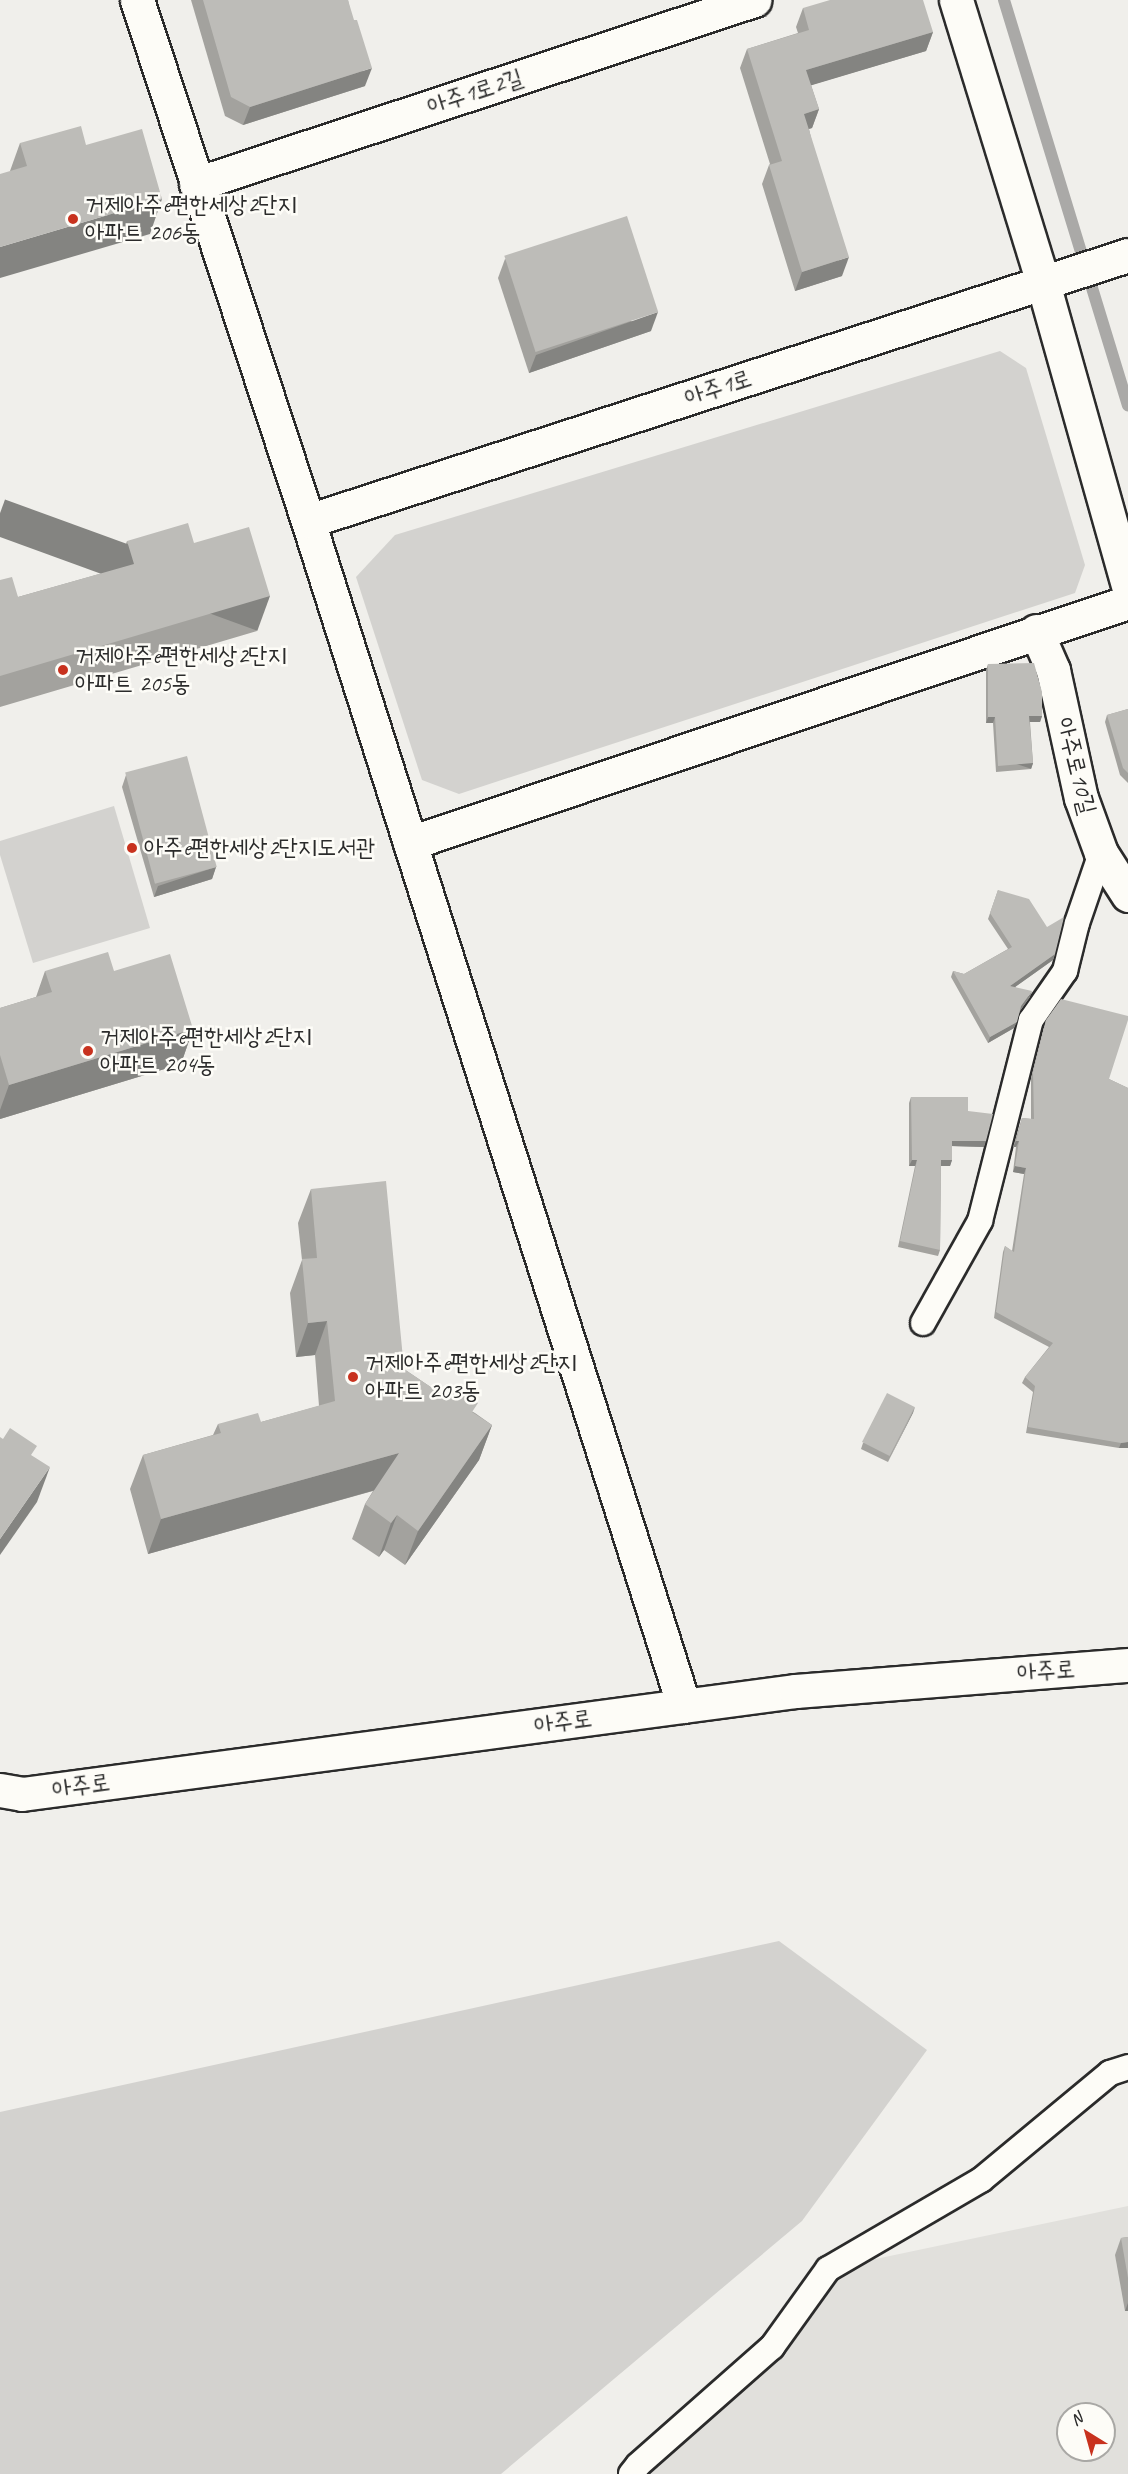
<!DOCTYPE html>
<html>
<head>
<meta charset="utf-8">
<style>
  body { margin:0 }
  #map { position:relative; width:1128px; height:2474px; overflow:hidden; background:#f0efeb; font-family:Caveat,"Poor Story",sans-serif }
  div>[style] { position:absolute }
  .built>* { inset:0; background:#e1e0dc }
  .green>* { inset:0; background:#d3d2cf }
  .stream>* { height:12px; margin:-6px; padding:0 6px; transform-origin:6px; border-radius:6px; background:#aaa9a7 }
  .roads { filter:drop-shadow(2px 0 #2b2b2b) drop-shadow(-2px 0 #2b2b2b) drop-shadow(0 2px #2b2b2b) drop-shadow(0 -2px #2b2b2b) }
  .service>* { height:24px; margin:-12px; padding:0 12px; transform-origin:12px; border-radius:12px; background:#fdfcf7 }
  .minor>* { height:33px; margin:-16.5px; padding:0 16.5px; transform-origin:16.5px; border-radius:16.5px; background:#fdfcf7 }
  .tertiary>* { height:33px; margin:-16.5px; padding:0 16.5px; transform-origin:16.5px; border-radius:16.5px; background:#fdfcf7 }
  .wall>* { inset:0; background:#a3a29e }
  .shaded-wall>* { inset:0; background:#848481; transform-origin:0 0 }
  .building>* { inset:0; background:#bdbcb8; transform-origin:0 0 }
  .dots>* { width:16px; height:16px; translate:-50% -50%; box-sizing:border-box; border:3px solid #fdfcf7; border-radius:50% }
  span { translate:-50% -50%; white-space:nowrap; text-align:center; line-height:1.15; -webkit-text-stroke:5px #fdfcf7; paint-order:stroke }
  .street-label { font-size:24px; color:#2b2b2b }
  .poi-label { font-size:24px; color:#2b2b2b }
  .left { translate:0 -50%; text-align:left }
  .north { position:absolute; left:1056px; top:2402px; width:60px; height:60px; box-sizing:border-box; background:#fdfcf7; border:2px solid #a9a8a5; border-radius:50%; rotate:323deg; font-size:16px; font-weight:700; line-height:24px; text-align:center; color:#2b2b2b }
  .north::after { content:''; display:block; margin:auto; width:21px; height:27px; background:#c8321e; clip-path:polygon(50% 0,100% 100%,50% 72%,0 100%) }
</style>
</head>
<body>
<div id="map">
  <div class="built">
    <div style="clip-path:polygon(evenodd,1128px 2206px,1128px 2474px,631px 2474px,772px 2347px,828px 2269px,1128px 2206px,1068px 2414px,1104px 2414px,1104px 2450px,1068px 2450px,1068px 2414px)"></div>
  </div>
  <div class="green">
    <div style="clip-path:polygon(1000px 351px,1026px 368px,1085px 565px,1075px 593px,459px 794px,422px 780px,356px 577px,395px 535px)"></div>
    <div style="clip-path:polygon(114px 806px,150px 928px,33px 963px,0 855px,0 841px)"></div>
    <div style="clip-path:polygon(779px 1941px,927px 2050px,802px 2221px,501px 2474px,0 2474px,0 2112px)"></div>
  </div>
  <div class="stream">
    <div style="left:1004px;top:0;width:424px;rotate:73deg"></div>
  </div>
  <div class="roads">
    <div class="service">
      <div style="left:923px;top:1323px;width:117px;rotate:-60.8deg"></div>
      <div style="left:980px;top:1221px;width:207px;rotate:-75.8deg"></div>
      <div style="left:1031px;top:1020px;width:60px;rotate:-55.2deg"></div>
      <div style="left:1065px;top:971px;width:49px;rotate:-76deg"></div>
      <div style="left:1077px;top:923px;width:74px;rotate:-71.1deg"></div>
      <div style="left:631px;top:2474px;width:11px;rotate:-52deg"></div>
      <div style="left:638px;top:2465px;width:179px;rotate:-41.4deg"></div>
      <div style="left:772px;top:2347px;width:96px;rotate:-54.3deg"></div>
      <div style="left:828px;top:2269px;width:177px;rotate:-30.2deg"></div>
      <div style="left:981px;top:2180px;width:168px;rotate:-39.7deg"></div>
      <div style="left:1110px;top:2073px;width:19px;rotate:-18deg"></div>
    </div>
    <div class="minor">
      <div style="left:956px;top:0;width:296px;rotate:72.9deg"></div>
      <div style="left:1043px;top:283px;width:315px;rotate:74.3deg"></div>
      <div style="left:196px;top:184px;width:588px;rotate:-18.25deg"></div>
      <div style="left:1036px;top:631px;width:43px;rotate:66.4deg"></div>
      <div style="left:1053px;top:670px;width:131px;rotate:77.7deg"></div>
      <div style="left:1081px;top:798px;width:59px;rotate:70deg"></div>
      <div style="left:1101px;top:853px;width:50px;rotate:57.3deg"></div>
      <div style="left:410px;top:843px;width:757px;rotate:-18.55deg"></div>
    </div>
    <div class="tertiary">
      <div style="left:137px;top:0;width:548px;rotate:71.83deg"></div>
      <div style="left:308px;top:521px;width:1243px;rotate:72.4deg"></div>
      <div style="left:308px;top:521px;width:862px;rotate:-17.97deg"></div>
      <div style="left:0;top:1790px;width:22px;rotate:10deg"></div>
      <div style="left:22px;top:1794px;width:781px;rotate:-7.58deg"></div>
      <div style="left:796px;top:1691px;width:333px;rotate:-4.5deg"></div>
    </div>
  </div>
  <div class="wall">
    <div style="clip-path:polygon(191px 0,348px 0,365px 86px,243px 125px,225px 116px)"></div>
    <div style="clip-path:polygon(803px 8px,933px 32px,926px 51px,811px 85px,819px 109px,812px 128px,809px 129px,842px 276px,795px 291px,762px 184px,769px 165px,770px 164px,740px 68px,747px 49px,798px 33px,796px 27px)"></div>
    <div style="clip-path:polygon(20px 143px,86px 145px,150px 234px,10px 171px)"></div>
    <div style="clip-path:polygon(505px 259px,651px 331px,529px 373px,498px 278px)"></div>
    <div style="clip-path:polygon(127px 541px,194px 543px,257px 631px,0 707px,0 580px,18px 597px,117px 569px)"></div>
    <div style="clip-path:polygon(988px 664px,1042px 716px,1040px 722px,1030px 722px,1033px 763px,1031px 769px,996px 772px,993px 723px,986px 723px,986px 670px)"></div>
    <div style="clip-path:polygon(1128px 709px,1128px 783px,1120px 775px,1105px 722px,1107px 715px)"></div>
    <div style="clip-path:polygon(126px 775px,216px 867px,212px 879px,154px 897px,122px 787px)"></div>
    <div style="clip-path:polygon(998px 890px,1055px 954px,1053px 960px,1015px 987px,1030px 997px,1020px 1011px,1014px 1028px,988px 1043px,951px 977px,953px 971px,964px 974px,1008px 949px,988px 919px)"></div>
    <div style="clip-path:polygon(45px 971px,114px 971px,193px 1029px,181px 1064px,0 1119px,0 1008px,36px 997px)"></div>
    <div style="clip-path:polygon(1046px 1020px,1109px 1079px,1128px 1088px,1128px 1448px,1119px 1448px,1026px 1433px,1033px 1392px,1022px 1383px,1025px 1377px,1049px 1347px,994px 1318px,1003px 1252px,1005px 1246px,1012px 1251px,1024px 1174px,1013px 1172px,1016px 1147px,1013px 1147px,1022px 1118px,1031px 1119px,1031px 1078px)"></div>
    <div style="clip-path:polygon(911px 1097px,968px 1111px,984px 1147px,952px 1146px,952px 1160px,950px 1166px,941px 1166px,940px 1250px,938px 1256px,898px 1247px,915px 1166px,909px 1166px,909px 1103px)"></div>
    <div style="clip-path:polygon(311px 1189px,404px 1369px,444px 1396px,475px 1413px,492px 1425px,479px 1460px,405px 1565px,384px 1550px,379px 1557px,352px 1539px,365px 1504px,373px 1491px,148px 1554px,130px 1489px,143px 1455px,213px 1435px,218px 1424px,261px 1422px,319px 1406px,315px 1355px,296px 1357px,290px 1293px,302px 1260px,298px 1223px)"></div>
    <div style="clip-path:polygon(915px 1407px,888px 1462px,861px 1449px,863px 1443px)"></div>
    <div style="clip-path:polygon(1128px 2237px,1128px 2311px,1125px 2311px,1115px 2255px,1121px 2238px)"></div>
  </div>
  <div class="shaded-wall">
    <div style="clip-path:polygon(933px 32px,926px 51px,799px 89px,806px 70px)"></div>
    <div style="clip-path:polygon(372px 68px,365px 86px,243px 125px,250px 107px)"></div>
    <div style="clip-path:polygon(819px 109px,812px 128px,797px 132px,804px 114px)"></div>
    <div style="clip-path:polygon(162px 199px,150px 234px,0 278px,0 247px)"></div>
    <div style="clip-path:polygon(849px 257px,842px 276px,795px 291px,802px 272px)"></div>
    <div style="clip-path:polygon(658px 312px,651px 331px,529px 373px,536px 355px)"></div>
    <div style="left:270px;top:596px;width:37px;height:282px;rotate:110deg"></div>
    <div style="clip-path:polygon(1029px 716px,1042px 716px,1040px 722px,1027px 722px)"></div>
    <div style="clip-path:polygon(988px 717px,995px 717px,993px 723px,986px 723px)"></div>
    <div style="left:1033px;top:763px;width:6px;height:35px;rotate:108deg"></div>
    <div style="clip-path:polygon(216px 867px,212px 879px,154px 897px,158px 886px)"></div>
    <div style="clip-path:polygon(1055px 954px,1053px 960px,1008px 992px,1010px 986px)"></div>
    <div style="clip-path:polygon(1032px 991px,1030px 997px,1019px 1012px,1021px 1006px)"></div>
    <div style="clip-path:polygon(1017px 1022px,1014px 1028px,988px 1043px,990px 1037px)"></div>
    <div style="clip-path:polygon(193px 1029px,181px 1064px,0 1119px,0 1110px,9px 1085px)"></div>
    <div style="clip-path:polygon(952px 1141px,986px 1141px,984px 1147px,950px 1146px)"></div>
    <div style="clip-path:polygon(1016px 1141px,1019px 1141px,1016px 1147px,1013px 1147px)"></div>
    <div style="clip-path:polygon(912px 1160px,917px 1160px,915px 1166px,909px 1166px)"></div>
    <div style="clip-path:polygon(941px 1160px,952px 1160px,950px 1166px,939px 1166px)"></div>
    <div style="clip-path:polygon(1015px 1166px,1026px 1168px,1024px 1174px,1013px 1172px)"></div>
    <div style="clip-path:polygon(327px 1321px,315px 1355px,296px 1357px,308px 1323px)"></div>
    <div style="clip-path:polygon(915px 1407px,913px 1413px,888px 1462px,891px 1456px)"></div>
    <div style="clip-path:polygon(492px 1425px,479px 1460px,405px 1565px,418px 1531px)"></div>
    <div style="clip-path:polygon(1128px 1442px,1128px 1448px,1119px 1448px,1121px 1443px)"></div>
    <div style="clip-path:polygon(399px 1453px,386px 1487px,148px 1554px,161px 1519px)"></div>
    <div style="clip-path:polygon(50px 1467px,37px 1502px,0 1555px,0 1539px)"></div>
    <div style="clip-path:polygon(397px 1515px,384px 1550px,379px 1557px,391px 1523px)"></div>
    <div style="clip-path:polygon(1128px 2303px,1128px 2311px,1125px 2311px)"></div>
  </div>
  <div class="building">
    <div style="clip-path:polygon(203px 0,348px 0,354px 20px,357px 20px,372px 68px,250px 107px,231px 97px)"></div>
    <div style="clip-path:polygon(830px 0,923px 0,933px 32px,806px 70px,819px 109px,804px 114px,849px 257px,802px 272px,769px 165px,782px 161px,747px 49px,809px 30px,803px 8px)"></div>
    <div style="clip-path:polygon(81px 126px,86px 145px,142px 129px,162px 199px,0 247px,0 174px,27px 166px,20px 143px)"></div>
    <div style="left:627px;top:216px;width:101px;height:129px;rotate:72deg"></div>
    <div style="clip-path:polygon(188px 523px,194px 543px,249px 527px,270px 596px,0 676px,0 580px,12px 577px,18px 597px,134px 564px,127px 541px)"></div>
    <div style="clip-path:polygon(1034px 663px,1042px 692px,1042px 716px,1029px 716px,1033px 763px,998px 766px,995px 717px,988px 717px,988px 664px)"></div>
    <div style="clip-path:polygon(1128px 709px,1128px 773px,1123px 768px,1107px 715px)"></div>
    <div style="left:187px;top:756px;width:115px;height:64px;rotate:75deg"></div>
    <div style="clip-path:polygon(998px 890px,1029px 899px,1047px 927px,1064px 917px,1055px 954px,1010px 986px,1032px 991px,1021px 1006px,1017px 1022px,990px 1037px,953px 971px,964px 974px,1012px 947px,990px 913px)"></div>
    <div style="clip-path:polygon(108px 952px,114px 971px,170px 954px,193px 1029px,9px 1085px,0 1055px,0 1008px,52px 992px,45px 971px)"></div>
    <div style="clip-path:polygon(1061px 999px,1128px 1016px,1128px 1020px,1109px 1079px,1128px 1088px,1128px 1442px,1121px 1443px,1028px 1427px,1035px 1386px,1025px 1377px,1053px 1343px,996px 1312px,1005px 1246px,1014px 1252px,1026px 1168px,1015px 1166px,1019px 1141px,1016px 1141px,1022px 1118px,1034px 1119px,1033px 1072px,1046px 1020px)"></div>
    <div style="clip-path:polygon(911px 1097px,968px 1097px,968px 1111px,993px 1114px,986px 1141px,952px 1141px,952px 1160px,941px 1160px,940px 1250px,900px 1241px,917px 1160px,912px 1160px)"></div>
    <div style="clip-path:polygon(386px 1181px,404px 1369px,444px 1396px,452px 1385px,478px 1403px,472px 1412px,492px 1425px,418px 1531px,397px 1515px,391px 1523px,365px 1504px,399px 1453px,161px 1519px,143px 1455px,221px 1433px,218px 1424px,258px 1413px,261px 1422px,335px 1401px,327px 1321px,308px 1323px,302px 1259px,317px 1258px,311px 1189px)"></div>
    <div style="left:887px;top:1393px;width:31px;height:55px;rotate:27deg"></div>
    <div style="clip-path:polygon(10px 1428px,37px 1446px,31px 1455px,50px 1467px,0 1539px,0 1437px,3px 1439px)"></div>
    <div style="clip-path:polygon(1128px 2237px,1128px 2278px,1121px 2238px)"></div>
  </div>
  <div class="dots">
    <div style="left:73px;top:219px;background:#c8321e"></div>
    <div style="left:63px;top:670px;background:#c8321e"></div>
    <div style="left:132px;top:848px;background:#c8321e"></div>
    <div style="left:88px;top:1051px;background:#c8321e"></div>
    <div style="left:353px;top:1377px;background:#c8321e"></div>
  </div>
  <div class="street-label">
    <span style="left:475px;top:92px;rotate:-18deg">아주1로2길</span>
    <span style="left:718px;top:388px;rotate:-18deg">아주1로</span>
    <span style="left:1076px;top:766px;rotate:76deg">아주로10길</span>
    <span style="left:1046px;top:1671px;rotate:-4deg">아주로</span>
    <span style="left:563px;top:1722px;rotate:-8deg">아주로</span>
    <span style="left:81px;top:1786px;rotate:-8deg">아주로</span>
  </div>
  <div class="poi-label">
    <span class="left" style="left:85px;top:219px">거제아주e편한세상2단지<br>아파트 206동</span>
    <span class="left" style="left:75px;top:670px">거제아주e편한세상2단지<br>아파트 205동</span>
    <span class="left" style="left:144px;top:848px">아주e편한세상2단지도서관</span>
    <span class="left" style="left:100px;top:1051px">거제아주e편한세상2단지<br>아파트 204동</span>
    <span class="left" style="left:365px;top:1377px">거제아주e편한세상2단지<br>아파트 203동</span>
  </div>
  <div class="north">N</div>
</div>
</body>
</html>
